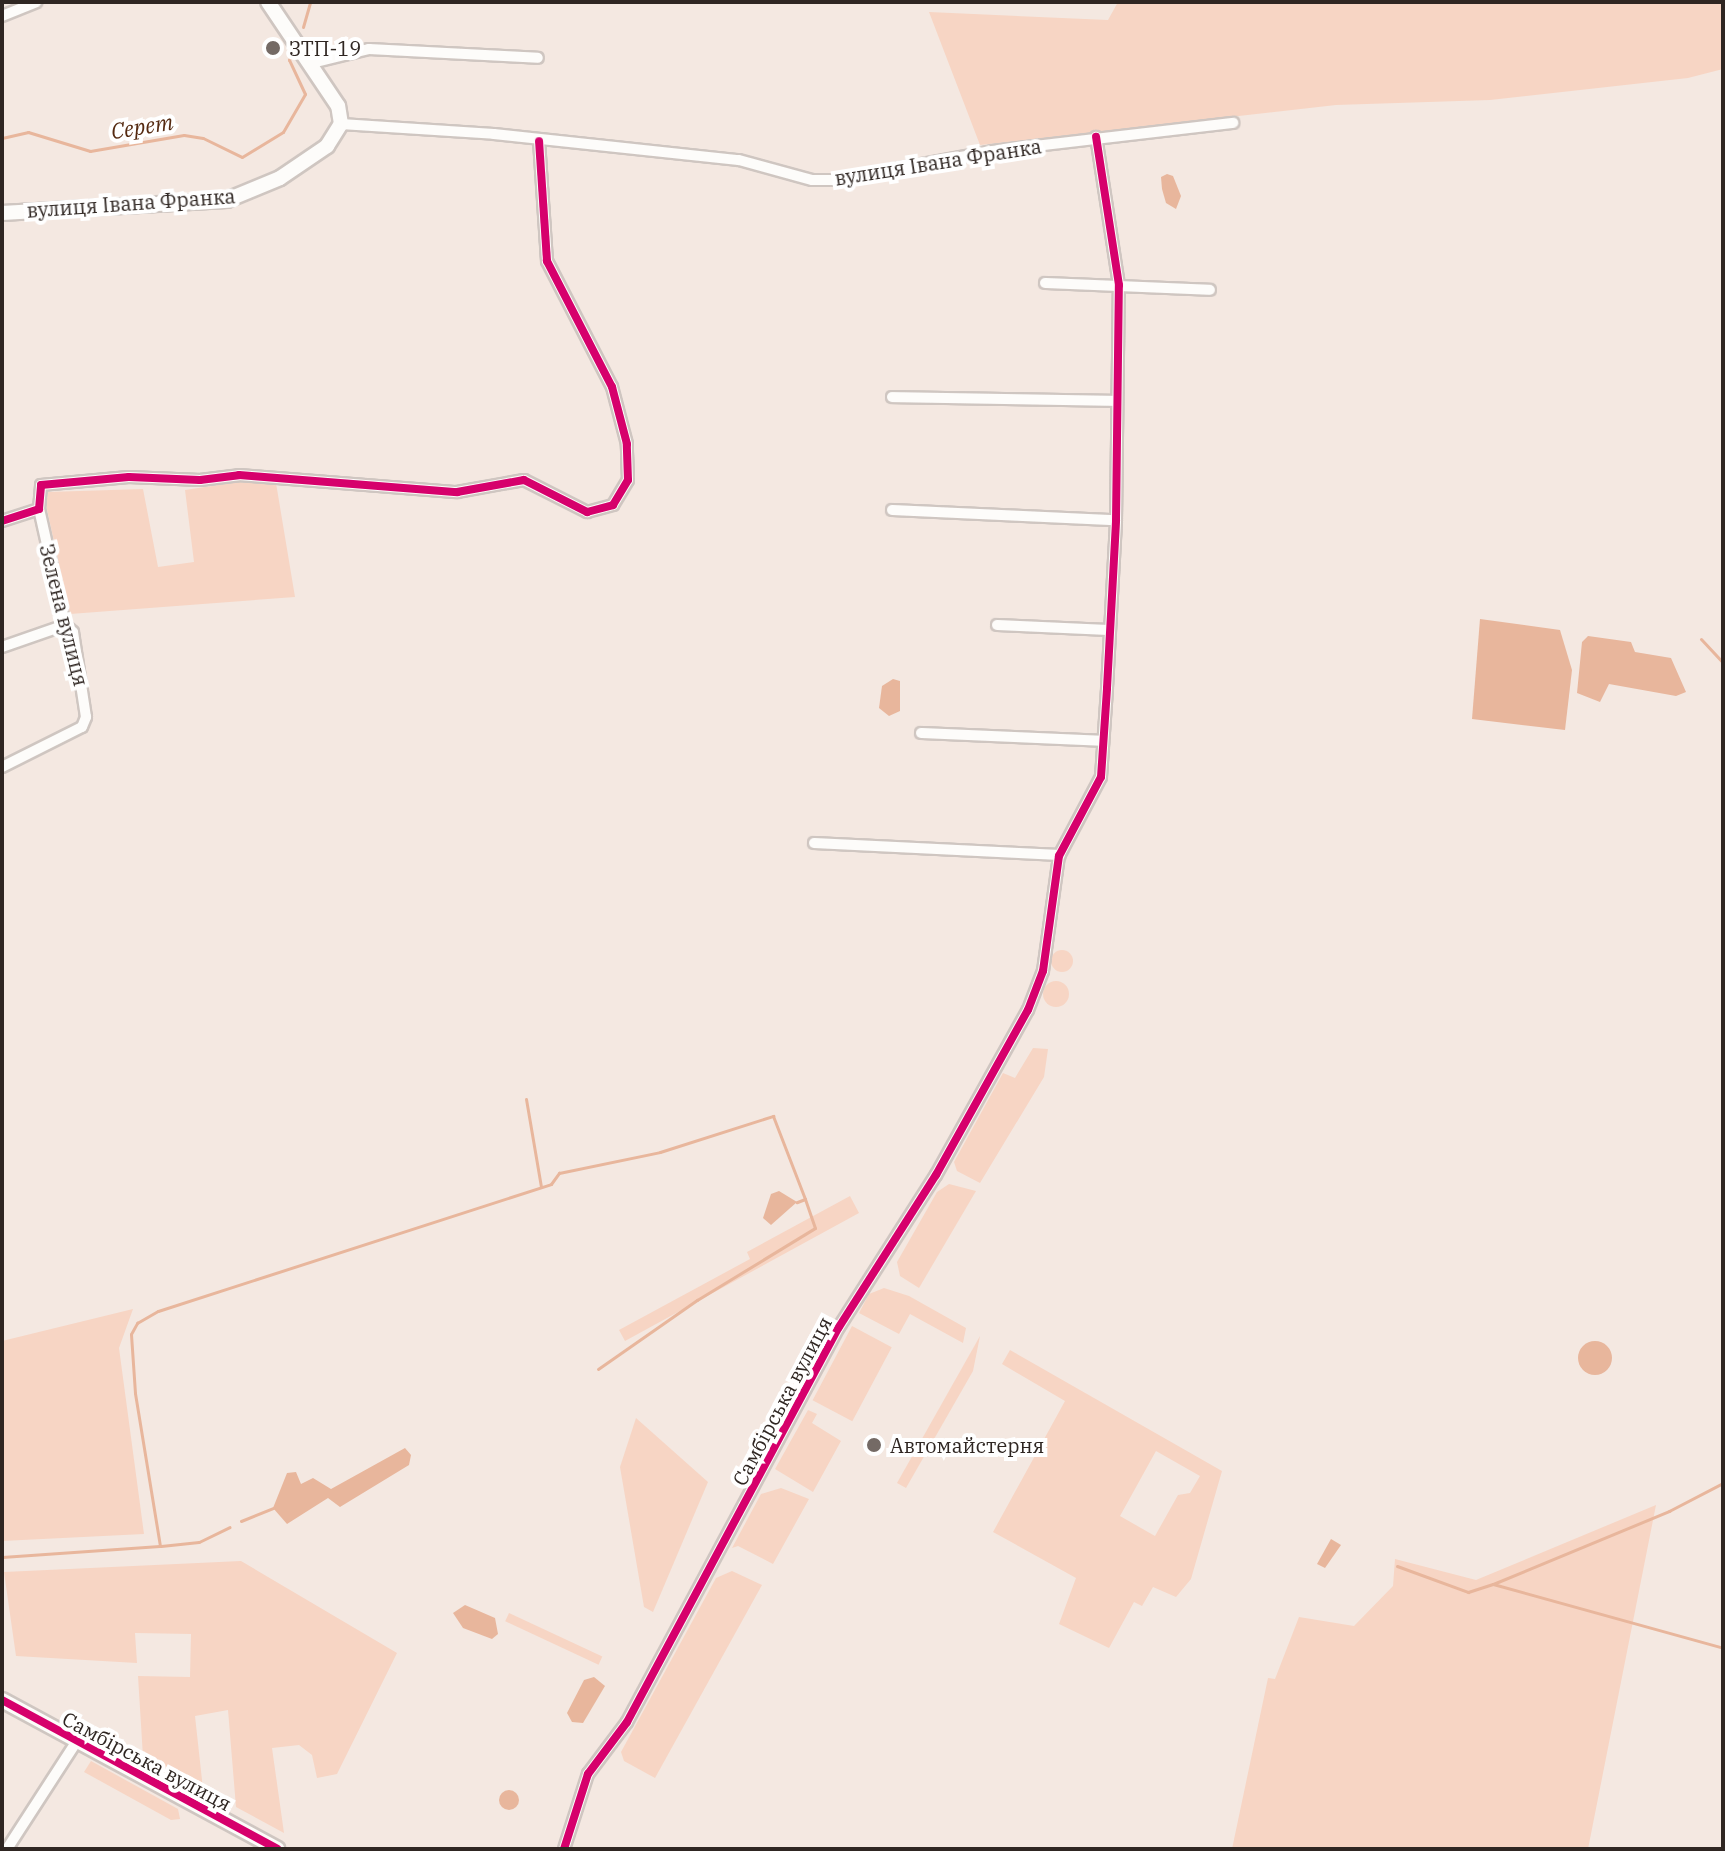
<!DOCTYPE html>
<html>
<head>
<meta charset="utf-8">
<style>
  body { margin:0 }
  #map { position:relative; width:1725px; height:1851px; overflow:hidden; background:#f4e8e1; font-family:"IBM Plex Serif",serif }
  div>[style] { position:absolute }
  .green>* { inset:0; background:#f7d5c4; transform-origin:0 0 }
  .round { border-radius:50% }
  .water>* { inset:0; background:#e8b69c }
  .stream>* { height:3px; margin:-1.5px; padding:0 1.5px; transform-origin:1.5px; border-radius:1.5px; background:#e8b69c }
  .roads { filter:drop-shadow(2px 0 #cfc6c1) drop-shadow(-2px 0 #cfc6c1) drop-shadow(0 2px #cfc6c1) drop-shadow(0 -2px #cfc6c1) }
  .minor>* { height:10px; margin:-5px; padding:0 5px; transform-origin:5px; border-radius:5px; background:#fdfcfa }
  .secondary>* { height:14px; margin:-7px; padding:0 7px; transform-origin:7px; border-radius:7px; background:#fdfcfa }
  .cycleway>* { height:8px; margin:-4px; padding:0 4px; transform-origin:4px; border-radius:4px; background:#d6006c }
  .dots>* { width:22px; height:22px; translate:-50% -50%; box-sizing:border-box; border:4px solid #fff; border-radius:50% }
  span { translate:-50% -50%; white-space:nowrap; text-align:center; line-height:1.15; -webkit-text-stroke:8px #fff; paint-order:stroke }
  .poi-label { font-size:20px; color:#2f2622 }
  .left { translate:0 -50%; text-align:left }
  .street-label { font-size:20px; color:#2f2622 }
  .water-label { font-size:22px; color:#552a11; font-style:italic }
  .frame { position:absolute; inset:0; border:4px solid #2f2622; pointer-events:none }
</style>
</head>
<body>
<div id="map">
  <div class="green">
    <div style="clip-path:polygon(1118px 2px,1723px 2px,1723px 69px,1688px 78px,1490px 100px,1336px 105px,980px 145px,929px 12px,1108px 20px)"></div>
    <div style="clip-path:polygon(238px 482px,276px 483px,295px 597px,70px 614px,46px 505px,48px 492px,143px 489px,158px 567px,194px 562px,185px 490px)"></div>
    <div class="round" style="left:1051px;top:950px;width:22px;height:22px"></div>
    <div class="round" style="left:1043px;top:981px;width:26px;height:26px"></div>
    <div style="clip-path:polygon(1033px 1048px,1048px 1049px,1044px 1077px,980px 1183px,957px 1171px,954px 1162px,1003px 1073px,1015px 1078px)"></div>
    <div style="clip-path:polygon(949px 1184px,976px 1191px,919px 1288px,900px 1276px,897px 1262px,937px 1192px)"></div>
    <div style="clip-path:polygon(850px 1196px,859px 1213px,625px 1341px,619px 1330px,750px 1259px,747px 1252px)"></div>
    <div style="clip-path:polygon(884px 1288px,909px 1296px,966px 1328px,963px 1343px,910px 1314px,899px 1334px,859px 1313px,869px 1294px)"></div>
    <div style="clip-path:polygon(133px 1309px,119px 1348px,144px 1534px,2px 1541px,2px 1341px)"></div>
    <div style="left:852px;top:1326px;width:45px;height:84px;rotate:28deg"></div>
    <div style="clip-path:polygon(980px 1336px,973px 1371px,906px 1488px,897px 1483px)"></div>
    <div style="clip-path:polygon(evenodd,1010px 1350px,1222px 1471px,1191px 1579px,1176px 1597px,1153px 1587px,1142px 1606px,1134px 1602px,1109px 1648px,1059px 1624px,1076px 1578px,993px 1532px,1065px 1401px,1002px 1364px,1010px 1350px,1156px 1451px,1200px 1476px,1190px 1493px,1178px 1495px,1155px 1536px,1120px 1516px,1156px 1451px)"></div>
    <div style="clip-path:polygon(808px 1410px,817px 1414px,812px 1423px,841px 1441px,813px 1492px,775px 1469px)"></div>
    <div style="clip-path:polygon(636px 1418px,708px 1482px,653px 1612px,644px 1607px,620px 1467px)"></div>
    <div style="clip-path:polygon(781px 1488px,809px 1499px,773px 1564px,738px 1546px,732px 1548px,761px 1494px)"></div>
    <div style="clip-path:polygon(1656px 1505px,1588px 1849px,1232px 1849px,1268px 1678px,1275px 1679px,1299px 1617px,1354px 1626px,1393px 1586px,1395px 1559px,1476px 1580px)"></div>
    <div style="clip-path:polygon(241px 1561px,397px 1653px,337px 1774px,317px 1778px,312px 1755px,299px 1745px,272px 1748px,284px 1833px,236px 1807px,228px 1710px,195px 1716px,203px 1789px,143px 1757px,138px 1676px,190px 1677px,191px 1634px,135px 1633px,137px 1663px,16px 1656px,4px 1572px)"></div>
    <div style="clip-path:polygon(732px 1571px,762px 1585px,655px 1778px,624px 1761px,621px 1752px,716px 1578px)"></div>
    <div style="left:509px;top:1613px;width:103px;height:9px;rotate:25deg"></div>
    <div style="clip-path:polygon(91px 1761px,178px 1809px,180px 1819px,171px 1820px,84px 1772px)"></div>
  </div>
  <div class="water">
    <div style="clip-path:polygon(1167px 174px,1173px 176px,1181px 196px,1176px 209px,1166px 203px,1162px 189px,1161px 177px)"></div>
    <div style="clip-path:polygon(1480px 619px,1560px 630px,1572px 670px,1565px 730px,1472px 719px)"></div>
    <div style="clip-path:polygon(1588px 636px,1631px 642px,1635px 652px,1671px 658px,1686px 692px,1676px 696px,1609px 684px,1600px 702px,1577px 693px,1582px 642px)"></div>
    <div style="clip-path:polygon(893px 679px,900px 681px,900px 711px,889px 716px,879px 708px,882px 686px)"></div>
    <div style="clip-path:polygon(779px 1191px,797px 1202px,771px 1225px,763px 1218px,771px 1194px)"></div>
    <div class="round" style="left:1578px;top:1341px;width:34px;height:34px"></div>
    <div style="clip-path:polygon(405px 1448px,411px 1455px,409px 1465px,340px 1507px,328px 1498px,287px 1524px,273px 1508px,287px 1473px,296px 1472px,301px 1484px,313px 1478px,331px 1489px)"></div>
    <div style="clip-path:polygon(1331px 1539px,1341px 1545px,1325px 1568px,1317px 1564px)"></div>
    <div style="clip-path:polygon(465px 1605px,495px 1618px,498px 1634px,492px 1639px,463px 1628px,453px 1613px)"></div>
    <div style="clip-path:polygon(594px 1677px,605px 1686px,583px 1723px,572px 1722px,567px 1713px,584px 1680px)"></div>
    <div class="round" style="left:499px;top:1790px;width:20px;height:20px"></div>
  </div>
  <div class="stream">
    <div style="left:303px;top:27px;width:26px;rotate:-74deg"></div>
    <div style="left:2px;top:138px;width:27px;rotate:-13deg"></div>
    <div style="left:28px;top:132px;width:65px;rotate:17deg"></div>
    <div style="left:90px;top:151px;width:95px;rotate:-9.7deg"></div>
    <div style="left:184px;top:135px;width:19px;rotate:9deg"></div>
    <div style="left:203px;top:138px;width:43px;rotate:26deg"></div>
    <div style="left:242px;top:157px;width:48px;rotate:-31.4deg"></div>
    <div style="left:283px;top:132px;width:44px;rotate:-59.9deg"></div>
    <div style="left:305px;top:94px;width:38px;rotate:-115deg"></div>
    <div style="left:289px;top:60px;width:10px;rotate:-66deg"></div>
    <div style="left:1701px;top:639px;width:33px;rotate:47deg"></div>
    <div style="left:526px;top:1099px;width:89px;rotate:80.3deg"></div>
    <div style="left:598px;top:1369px;width:121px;rotate:-34.9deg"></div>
    <div style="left:697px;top:1300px;width:138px;rotate:-31.4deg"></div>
    <div style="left:815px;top:1228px;width:31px;rotate:-109deg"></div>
    <div style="left:241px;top:1521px;width:35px;rotate:-22deg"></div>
    <div style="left:161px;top:1546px;width:38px;rotate:-6deg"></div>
    <div style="left:199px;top:1542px;width:34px;rotate:-26deg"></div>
    <div style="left:2px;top:1557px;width:158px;rotate:-4deg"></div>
    <div style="left:160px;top:1546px;width:155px;rotate:-99.3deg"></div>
    <div style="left:135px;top:1393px;width:59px;rotate:-93.9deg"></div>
    <div style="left:131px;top:1334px;width:13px;rotate:-61deg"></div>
    <div style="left:137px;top:1323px;width:24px;rotate:-30deg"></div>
    <div style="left:158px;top:1311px;width:413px;rotate:-17.9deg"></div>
    <div style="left:551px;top:1184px;width:14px;rotate:-54deg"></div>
    <div style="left:559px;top:1173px;width:103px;rotate:-11.7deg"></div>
    <div style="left:660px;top:1152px;width:119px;rotate:-17.7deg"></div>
    <div style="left:773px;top:1116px;width:89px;rotate:68.9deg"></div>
    <div style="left:805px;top:1199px;width:9px;rotate:159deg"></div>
    <div style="left:1397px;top:1566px;width:76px;rotate:20.1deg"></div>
    <div style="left:1468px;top:1592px;width:26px;rotate:-18deg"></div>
    <div style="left:1493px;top:1584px;width:239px;rotate:15.5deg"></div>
    <div style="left:1493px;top:1584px;width:191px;rotate:-22.5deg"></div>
    <div style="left:1669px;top:1511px;width:61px;rotate:-27.4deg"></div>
  </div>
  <div class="roads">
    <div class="minor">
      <div style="left:2px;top:16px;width:37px;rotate:-22deg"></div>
      <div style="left:312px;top:63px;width:59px;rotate:-13.8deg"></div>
      <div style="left:369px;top:49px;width:169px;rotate:3deg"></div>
      <div style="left:341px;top:124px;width:153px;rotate:3.7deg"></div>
      <div style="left:494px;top:134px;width:246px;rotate:6.1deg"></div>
      <div style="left:739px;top:160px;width:76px;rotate:15.3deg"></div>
      <div style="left:812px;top:180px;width:23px"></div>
      <div style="left:835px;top:180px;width:161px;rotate:-10.4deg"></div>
      <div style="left:993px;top:151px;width:242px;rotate:-6.7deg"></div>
      <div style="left:1045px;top:283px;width:165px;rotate:2.4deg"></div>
      <div style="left:892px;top:397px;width:225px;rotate:1deg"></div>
      <div style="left:892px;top:510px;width:224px;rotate:2.6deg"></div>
      <div style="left:2px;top:521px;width:39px;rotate:-18deg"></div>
      <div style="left:39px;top:509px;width:24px;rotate:-85deg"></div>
      <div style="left:41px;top:485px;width:88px;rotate:-5.2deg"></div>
      <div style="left:129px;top:477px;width:71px;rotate:2.4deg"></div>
      <div style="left:200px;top:480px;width:39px;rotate:-7deg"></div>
      <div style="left:239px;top:475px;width:219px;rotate:4.5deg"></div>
      <div style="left:457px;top:492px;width:68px;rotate:-10.2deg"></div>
      <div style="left:524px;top:480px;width:71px;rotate:26.9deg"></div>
      <div style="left:587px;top:512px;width:27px;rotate:-15deg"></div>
      <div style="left:613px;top:505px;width:29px;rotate:-59deg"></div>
      <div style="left:628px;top:480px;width:36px;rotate:-92deg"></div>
      <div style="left:627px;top:444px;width:59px;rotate:-104.7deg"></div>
      <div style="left:612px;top:387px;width:142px;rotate:-117.3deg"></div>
      <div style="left:547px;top:261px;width:120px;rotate:-93.8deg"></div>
      <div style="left:997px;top:625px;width:112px;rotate:2.6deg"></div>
      <div style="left:2px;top:647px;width:67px;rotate:-19.2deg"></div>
      <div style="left:921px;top:733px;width:181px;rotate:2.5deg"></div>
      <div style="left:2px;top:767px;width:89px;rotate:-26.6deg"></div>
      <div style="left:82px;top:727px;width:11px;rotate:-68deg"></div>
      <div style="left:86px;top:717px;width:86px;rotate:-98.7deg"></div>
      <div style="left:73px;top:632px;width:11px;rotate:-139deg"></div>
      <div style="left:65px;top:625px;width:119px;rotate:-102.6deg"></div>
      <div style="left:814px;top:843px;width:246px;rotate:2.8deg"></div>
      <div style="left:7px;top:1849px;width:129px;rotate:-57.1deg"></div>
      <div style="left:564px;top:1849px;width:79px;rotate:-72.3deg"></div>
      <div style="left:588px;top:1774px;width:65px;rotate:-53.1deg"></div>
      <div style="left:627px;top:1722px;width:448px;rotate:-61.8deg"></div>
      <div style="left:839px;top:1327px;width:180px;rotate:-57.5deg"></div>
      <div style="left:936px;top:1175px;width:189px;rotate:-60.9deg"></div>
      <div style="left:1028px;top:1010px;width:42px;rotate:-69deg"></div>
      <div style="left:1043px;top:971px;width:116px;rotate:-82.1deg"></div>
      <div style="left:1059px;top:856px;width:89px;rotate:-62deg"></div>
      <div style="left:1101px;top:777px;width:89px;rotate:-86.1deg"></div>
      <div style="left:1107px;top:688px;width:168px;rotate:-86.9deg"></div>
      <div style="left:1116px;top:520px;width:235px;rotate:-89.3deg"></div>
      <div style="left:1119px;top:285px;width:150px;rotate:-98.8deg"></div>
    </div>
    <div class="secondary">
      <div style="left:2px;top:213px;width:225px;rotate:-3.3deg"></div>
      <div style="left:227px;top:200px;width:57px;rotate:-22.5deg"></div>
      <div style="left:280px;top:178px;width:57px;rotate:-34.2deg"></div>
      <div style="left:327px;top:146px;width:26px;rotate:-58deg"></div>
      <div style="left:341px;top:124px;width:18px;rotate:-99deg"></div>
      <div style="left:338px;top:106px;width:125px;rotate:-123.9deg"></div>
      <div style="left:2px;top:1700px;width:313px;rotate:28.4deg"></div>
    </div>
  </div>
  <div class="cycleway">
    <div style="left:2px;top:521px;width:39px;rotate:-18deg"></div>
    <div style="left:39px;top:509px;width:24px;rotate:-85deg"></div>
    <div style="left:41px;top:485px;width:88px;rotate:-5.2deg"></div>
    <div style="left:129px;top:477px;width:71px;rotate:2.4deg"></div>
    <div style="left:200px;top:480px;width:39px;rotate:-7deg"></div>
    <div style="left:239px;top:475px;width:219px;rotate:4.5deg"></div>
    <div style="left:457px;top:492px;width:68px;rotate:-10.2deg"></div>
    <div style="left:524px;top:480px;width:71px;rotate:26.9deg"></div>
    <div style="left:587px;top:512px;width:27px;rotate:-15deg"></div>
    <div style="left:613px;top:505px;width:29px;rotate:-59deg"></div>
    <div style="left:628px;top:480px;width:36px;rotate:-92deg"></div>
    <div style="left:627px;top:444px;width:59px;rotate:-104.7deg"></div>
    <div style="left:612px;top:387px;width:142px;rotate:-117.3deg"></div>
    <div style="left:547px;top:261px;width:120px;rotate:-93.8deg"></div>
    <div style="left:2px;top:1700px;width:313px;rotate:28.4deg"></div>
    <div style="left:564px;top:1849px;width:79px;rotate:-72.3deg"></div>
    <div style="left:588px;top:1774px;width:65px;rotate:-53.1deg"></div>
    <div style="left:627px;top:1722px;width:448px;rotate:-61.8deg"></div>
    <div style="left:839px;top:1327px;width:180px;rotate:-57.5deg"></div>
    <div style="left:936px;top:1175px;width:189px;rotate:-60.9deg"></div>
    <div style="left:1028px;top:1010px;width:42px;rotate:-69deg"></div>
    <div style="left:1043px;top:971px;width:116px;rotate:-82.1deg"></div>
    <div style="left:1059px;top:856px;width:89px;rotate:-62deg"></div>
    <div style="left:1101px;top:777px;width:89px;rotate:-86.1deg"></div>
    <div style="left:1107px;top:688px;width:168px;rotate:-86.9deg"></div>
    <div style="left:1116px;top:520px;width:235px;rotate:-89.3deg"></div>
    <div style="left:1119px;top:285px;width:150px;rotate:-98.8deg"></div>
  </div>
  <div class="dots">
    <div style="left:273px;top:48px;background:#746a65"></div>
    <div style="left:874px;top:1445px;background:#746a65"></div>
  </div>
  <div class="poi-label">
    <span class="left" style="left:289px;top:48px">ЗТП-19</span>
    <span class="left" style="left:890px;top:1445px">Автомайстерня</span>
  </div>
  <div class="street-label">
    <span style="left:938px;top:162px;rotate:-9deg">вулиця Івана Франка</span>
    <span style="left:131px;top:203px;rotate:-4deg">вулиця Івана Франка</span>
    <span style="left:64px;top:615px;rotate:76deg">Зелена вулиця</span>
    <span style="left:782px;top:1401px;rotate:-62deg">Самбірська вулиця</span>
    <span style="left:147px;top:1761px;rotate:28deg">Самбірська вулиця</span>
  </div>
  <div class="water-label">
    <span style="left:142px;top:126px;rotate:-9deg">Серет</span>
  </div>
  <div class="frame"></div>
</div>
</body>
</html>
